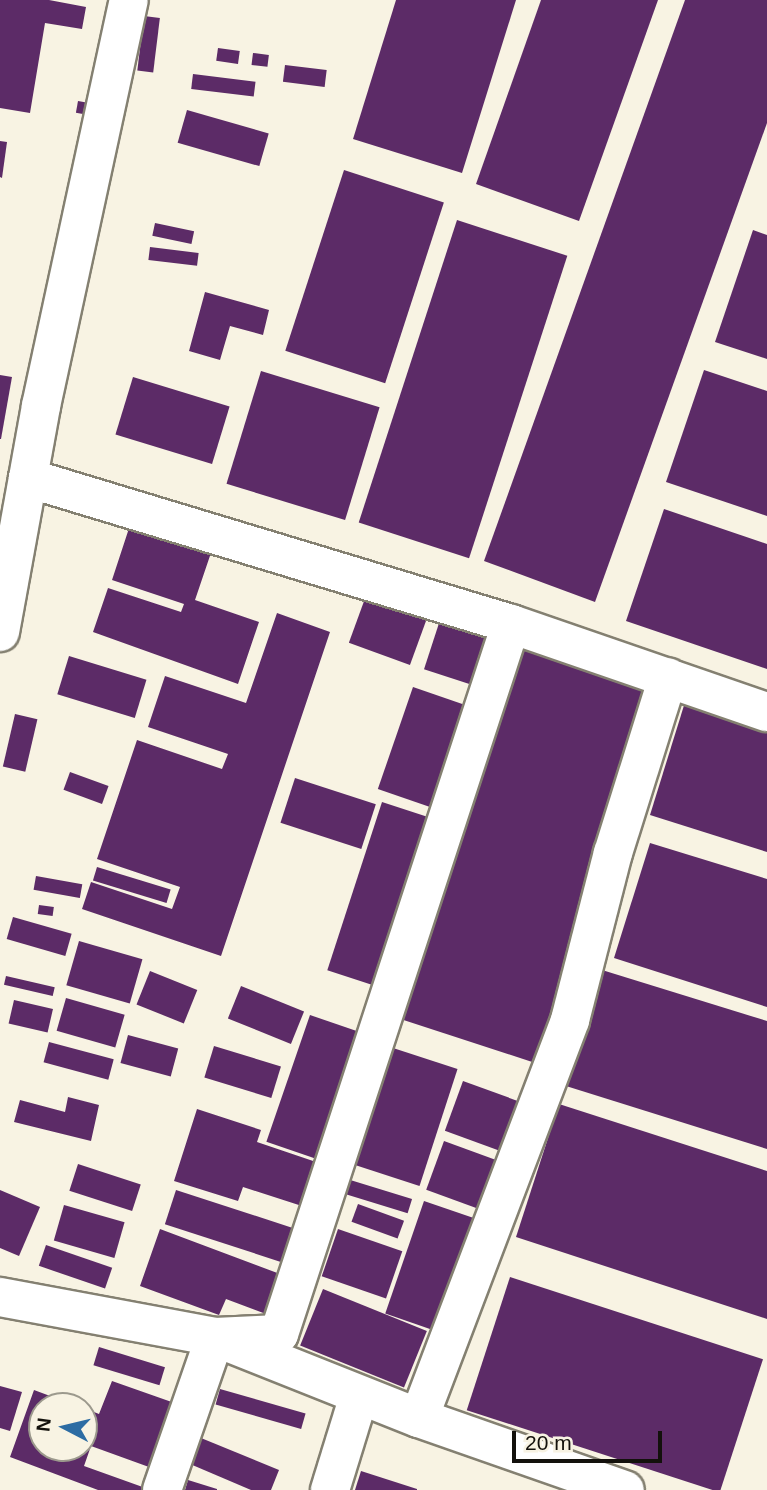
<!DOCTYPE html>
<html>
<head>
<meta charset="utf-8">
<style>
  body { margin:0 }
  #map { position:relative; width:767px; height:1490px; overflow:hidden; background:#f8f3e3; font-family:Helvetica,sans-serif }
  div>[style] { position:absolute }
  .building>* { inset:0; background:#5c2b67; transform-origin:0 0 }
  .roads { filter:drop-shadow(2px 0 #848071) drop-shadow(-2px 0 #848071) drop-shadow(0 2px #848071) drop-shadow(0 -2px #848071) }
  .minor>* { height:38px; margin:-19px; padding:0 19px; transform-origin:19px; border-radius:19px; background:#fff }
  span { translate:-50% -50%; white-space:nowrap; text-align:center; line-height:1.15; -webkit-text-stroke:7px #f8f3e3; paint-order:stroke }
  .north { position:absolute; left:28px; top:1392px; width:70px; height:70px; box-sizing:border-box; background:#f8f3e3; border:2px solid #9c998d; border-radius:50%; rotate:277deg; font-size:19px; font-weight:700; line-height:28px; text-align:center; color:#13110c }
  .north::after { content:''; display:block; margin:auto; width:24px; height:32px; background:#2d6ca3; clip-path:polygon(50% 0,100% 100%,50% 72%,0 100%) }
  .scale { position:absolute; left:512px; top:1431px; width:150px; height:32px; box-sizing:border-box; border:4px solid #13110c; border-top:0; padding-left:9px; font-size:21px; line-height:24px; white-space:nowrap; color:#13110c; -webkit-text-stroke:5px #f8f3e3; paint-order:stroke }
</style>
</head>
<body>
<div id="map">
  <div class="building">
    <div style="clip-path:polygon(0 0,49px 0,86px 7px,82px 29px,45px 23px,30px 113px,0 108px)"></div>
    <div style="clip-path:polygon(396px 0,516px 0,462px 173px,353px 139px)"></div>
    <div style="clip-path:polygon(541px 0,658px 0,579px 221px,476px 184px)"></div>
    <div style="clip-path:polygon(685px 0,767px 0,767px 123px,595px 602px,484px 561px)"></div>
    <div style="left:144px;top:16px;width:16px;height:55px;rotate:7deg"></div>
    <div style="left:218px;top:48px;width:22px;height:13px;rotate:8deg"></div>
    <div style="left:253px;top:53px;width:16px;height:12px;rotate:7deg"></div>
    <div style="left:285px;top:65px;width:42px;height:17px;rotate:7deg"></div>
    <div style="left:193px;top:74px;width:63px;height:15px;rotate:7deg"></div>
    <div style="left:78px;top:101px;width:17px;height:12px;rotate:10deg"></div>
    <div style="left:187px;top:110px;width:85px;height:34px;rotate:16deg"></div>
    <div style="clip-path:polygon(0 141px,7px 142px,2px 178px,0 177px)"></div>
    <div style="left:344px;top:170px;width:105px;height:190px;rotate:18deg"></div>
    <div style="left:457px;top:220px;width:116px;height:318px;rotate:18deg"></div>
    <div style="left:155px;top:223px;width:40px;height:13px;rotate:12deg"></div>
    <div style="clip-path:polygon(753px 230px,767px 235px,767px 359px,715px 342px)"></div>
    <div style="left:150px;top:247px;width:49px;height:13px;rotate:7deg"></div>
    <div style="clip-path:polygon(205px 292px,269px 310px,263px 335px,230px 326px,220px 360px,189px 351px)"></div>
    <div style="clip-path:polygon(704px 370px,767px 391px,767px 516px,666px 482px)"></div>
    <div style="left:261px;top:371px;width:124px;height:118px;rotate:17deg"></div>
    <div style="clip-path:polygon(0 375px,12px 377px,1px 439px,0 439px)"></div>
    <div style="left:133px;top:377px;width:101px;height:60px;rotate:17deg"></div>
    <div style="clip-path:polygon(664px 509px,767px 544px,767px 669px,626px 621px)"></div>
    <div style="clip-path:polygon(134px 513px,215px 541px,195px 600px,259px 622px,238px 684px,93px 632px,108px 588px,181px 612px,184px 604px,112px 580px)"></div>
    <div style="left:367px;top:593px;width:65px;height:53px;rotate:20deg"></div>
    <div style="clip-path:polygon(277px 613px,330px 632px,221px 956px,82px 909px,91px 882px,172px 909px,180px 887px,97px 859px,137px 740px,222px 769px,228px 754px,148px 727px,165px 676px,246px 703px)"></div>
    <div style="left:441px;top:617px;width:59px;height:55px;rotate:18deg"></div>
    <div style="left:519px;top:636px;width:149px;height:401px;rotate:18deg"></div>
    <div style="left:69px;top:656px;width:81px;height:40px;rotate:17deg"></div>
    <div style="left:413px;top:687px;width:69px;height:108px;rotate:19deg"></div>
    <div style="clip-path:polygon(686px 699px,767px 725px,767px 852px,650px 815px)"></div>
    <div style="left:15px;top:714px;width:23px;height:54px;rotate:13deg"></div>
    <div style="left:70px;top:772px;width:41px;height:19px;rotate:20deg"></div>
    <div style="left:295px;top:778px;width:85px;height:47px;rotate:18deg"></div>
    <div style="left:382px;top:802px;width:58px;height:177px;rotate:18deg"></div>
    <div style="clip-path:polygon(650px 843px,767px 879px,767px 1007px,614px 958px)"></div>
    <div style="left:97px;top:867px;width:77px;height:14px;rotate:17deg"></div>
    <div style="left:36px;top:876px;width:47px;height:14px;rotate:10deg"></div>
    <div style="left:39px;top:905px;width:15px;height:9px;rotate:8deg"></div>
    <div style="left:13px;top:917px;width:61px;height:23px;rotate:16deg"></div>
    <div style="left:79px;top:941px;width:66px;height:46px;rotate:16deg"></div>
    <div style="clip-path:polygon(602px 970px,767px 1021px,767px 1149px,566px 1086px)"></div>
    <div style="left:150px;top:971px;width:51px;height:36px;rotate:22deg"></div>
    <div style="left:6px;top:976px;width:50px;height:9px;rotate:13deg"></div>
    <div style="left:241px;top:986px;width:68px;height:35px;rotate:22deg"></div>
    <div style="left:66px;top:998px;width:61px;height:34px;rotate:16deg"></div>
    <div style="left:14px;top:1000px;width:40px;height:24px;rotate:13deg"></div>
    <div style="left:310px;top:1015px;width:64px;height:134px;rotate:19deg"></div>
    <div style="left:128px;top:1035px;width:52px;height:29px;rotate:15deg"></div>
    <div style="left:49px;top:1042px;width:67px;height:21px;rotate:15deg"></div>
    <div style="left:214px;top:1046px;width:70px;height:33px;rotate:17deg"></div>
    <div style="left:390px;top:1047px;width:71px;height:123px;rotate:18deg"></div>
    <div style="left:463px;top:1081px;width:67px;height:53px;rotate:20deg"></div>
    <div style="clip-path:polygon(68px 1097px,99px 1105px,91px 1141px,14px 1122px,20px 1100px,65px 1112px)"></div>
    <div style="clip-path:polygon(559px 1104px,767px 1171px,767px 1319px,516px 1237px)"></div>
    <div style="clip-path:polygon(197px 1109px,261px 1130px,257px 1142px,319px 1163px,305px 1207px,243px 1187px,238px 1201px,174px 1181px)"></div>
    <div style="left:444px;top:1141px;width:67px;height:52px;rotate:20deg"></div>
    <div style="left:78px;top:1164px;width:66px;height:28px;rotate:18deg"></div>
    <div style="left:347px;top:1179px;width:68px;height:15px;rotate:17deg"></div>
    <div style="clip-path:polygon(0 1190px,40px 1207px,19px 1256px,0 1248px)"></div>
    <div style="left:176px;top:1190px;width:134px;height:36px;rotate:18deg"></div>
    <div style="left:424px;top:1201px;width:61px;height:119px;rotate:19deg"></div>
    <div style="left:358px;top:1204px;width:49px;height:19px;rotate:20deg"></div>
    <div style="left:64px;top:1205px;width:63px;height:37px;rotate:16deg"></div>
    <div style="clip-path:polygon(160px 1229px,280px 1274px,266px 1314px,226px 1299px,219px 1315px,140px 1286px)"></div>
    <div style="left:338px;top:1229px;width:68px;height:50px;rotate:19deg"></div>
    <div style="left:46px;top:1245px;width:70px;height:22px;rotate:19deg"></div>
    <div style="left:510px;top:1277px;width:266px;height:140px;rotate:18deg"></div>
    <div style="left:323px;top:1289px;width:112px;height:61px;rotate:22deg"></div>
    <div style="left:99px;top:1347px;width:69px;height:19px;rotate:17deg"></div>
    <div style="clip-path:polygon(112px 1381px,183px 1406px,160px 1471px,91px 1446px,84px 1466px,151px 1490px,98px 1490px,10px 1457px,34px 1390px,77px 1406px,42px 1406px,42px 1448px,84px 1448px,84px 1408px,99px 1414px)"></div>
    <div style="clip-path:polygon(0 1386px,22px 1392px,10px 1431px,0 1428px)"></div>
    <div style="left:220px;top:1389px;width:89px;height:16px;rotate:16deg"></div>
    <div style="clip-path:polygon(201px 1438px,279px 1470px,271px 1490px,251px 1490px,190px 1464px)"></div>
    <div style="clip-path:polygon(361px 1471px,417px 1489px,417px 1490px,355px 1490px)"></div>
    <div style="clip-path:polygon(188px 1480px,217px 1489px,217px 1490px,185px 1490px)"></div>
  </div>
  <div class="roads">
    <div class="minor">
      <div style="left:28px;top:478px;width:505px;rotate:16.82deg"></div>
      <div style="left:511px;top:624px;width:271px;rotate:19deg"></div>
      <div style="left:0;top:632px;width:230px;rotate:-79.7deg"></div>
      <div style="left:41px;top:406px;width:415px;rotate:-77.8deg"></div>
      <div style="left:0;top:1297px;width:219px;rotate:10.5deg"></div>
      <div style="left:215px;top:1337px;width:219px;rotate:21.7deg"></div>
      <div style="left:419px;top:1418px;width:218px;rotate:19.3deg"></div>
      <div style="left:419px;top:1418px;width:426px;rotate:-69.2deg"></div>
      <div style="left:570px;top:1020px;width:172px;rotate:-75.6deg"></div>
      <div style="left:613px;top:853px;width:184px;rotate:-72.6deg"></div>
      <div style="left:162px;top:1490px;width:162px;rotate:-70.9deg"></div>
      <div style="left:215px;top:1337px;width:64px;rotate:-2.7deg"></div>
      <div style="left:279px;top:1334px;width:747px;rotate:-71.9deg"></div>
      <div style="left:330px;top:1490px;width:98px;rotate:-72.9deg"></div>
    </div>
  </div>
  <div class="north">N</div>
  <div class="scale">20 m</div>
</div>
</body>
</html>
